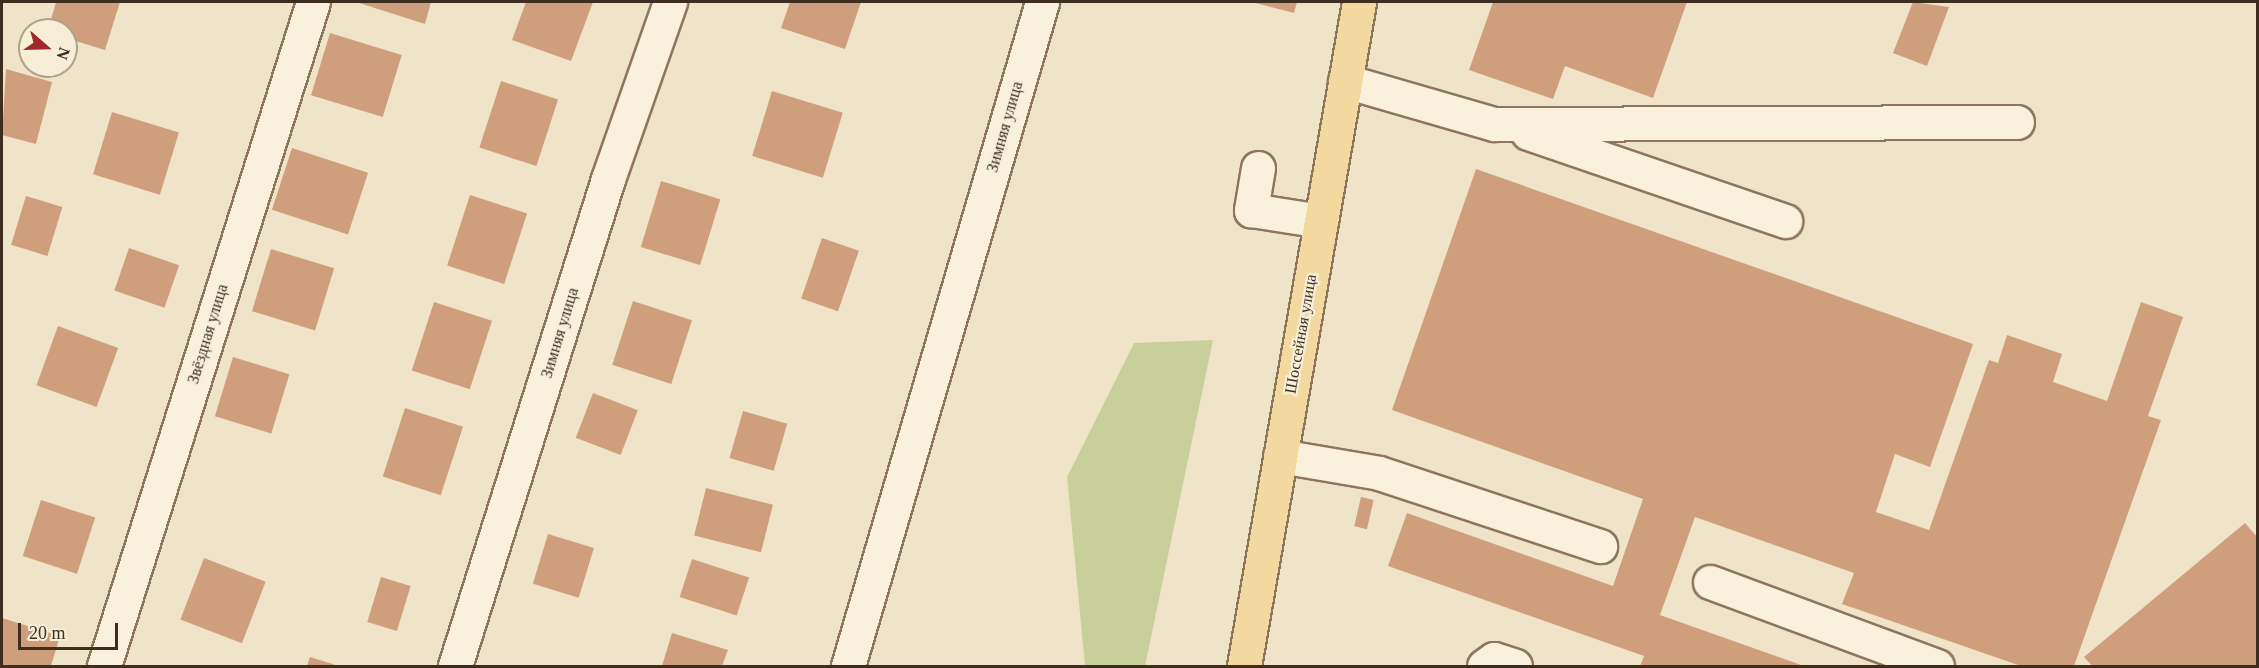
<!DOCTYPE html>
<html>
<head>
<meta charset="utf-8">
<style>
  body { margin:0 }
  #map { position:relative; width:2259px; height:668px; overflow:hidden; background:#f0e4c8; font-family:"Times New Roman",serif }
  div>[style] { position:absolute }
  .green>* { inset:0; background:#c9cf9b }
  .building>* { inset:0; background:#cf9f7d; transform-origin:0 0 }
  .roads { filter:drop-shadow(2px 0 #8d765c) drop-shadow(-2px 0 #8d765c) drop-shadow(0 2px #8d765c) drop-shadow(0 -2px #8d765c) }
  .minor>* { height:33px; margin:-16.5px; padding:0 16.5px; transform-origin:16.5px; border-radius:16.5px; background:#faf1dc }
  .major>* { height:33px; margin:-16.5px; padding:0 16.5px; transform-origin:16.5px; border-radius:16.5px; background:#f3d9a0 }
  span { translate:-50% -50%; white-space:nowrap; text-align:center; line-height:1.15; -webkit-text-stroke:4.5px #f7eed8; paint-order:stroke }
  .street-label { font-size:16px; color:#3d2e20 }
  .frame { position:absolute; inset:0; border:3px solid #3d2e20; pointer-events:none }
  .north { position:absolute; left:18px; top:18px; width:60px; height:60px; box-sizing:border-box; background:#f7eed8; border:2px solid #ada18e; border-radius:50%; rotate:110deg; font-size:16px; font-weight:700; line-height:24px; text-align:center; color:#3d2e20 }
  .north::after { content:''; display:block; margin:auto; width:21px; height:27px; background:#9e2a2b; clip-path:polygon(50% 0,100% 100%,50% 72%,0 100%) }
  .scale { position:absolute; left:18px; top:623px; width:100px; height:27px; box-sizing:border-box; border:3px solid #3d2e20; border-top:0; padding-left:8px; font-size:18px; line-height:21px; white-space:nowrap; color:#3d2e20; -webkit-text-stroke:4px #f7eed8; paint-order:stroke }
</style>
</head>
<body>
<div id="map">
  <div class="green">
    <div style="clip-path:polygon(1213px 340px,1145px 666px,1085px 666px,1067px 477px,1134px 343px)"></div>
  </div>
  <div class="building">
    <div style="clip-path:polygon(56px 2px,120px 2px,105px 50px,66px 38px,66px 30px,48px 30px)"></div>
    <div style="clip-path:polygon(356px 2px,431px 2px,425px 24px)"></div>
    <div style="clip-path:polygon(526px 2px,593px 2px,571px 61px,512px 40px)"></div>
    <div style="clip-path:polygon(790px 2px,861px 2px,845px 49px,781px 28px)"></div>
    <div style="clip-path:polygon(1251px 2px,1297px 2px,1294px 13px)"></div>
    <div style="clip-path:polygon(1493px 2px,1687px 2px,1653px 98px,1565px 66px,1553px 99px,1469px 70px)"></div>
    <div style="clip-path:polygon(1913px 2px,1949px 7px,1927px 66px,1893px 53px)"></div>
    <div style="left:330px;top:33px;width:75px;height:65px;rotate:17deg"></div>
    <div style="clip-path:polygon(6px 69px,52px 82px,36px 144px,2px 135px)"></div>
    <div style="left:501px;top:81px;width:60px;height:70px;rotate:18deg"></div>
    <div style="left:772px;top:91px;width:74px;height:68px;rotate:17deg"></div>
    <div style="left:112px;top:112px;width:70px;height:65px;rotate:17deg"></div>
    <div style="left:292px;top:148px;width:80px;height:65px;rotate:18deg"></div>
    <div style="clip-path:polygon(1476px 169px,1973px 344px,1930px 467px,1895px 454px,1876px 512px,1929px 530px,1989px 360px,1998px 363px,2007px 335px,2062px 354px,2053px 382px,2107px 401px,2141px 302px,2183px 317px,2148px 416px,2161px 420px,2074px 666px,2021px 666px,1842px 604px,1854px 573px,1695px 517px,1660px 615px,1804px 666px,1640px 666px,1644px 656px,1388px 566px,1407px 513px,1613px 586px,1643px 499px,1392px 410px)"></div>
    <div style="left:661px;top:181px;width:62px;height:69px;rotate:17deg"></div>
    <div style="left:470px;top:195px;width:60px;height:74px;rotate:18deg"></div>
    <div style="left:26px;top:196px;width:38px;height:51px;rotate:17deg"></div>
    <div style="left:822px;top:238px;width:39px;height:64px;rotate:19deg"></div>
    <div style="left:129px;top:248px;width:53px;height:45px;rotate:19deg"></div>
    <div style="left:271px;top:249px;width:66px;height:65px;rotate:17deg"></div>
    <div style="left:633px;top:301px;width:62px;height:67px;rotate:18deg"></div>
    <div style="left:434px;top:302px;width:61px;height:72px;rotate:18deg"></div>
    <div style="left:58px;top:326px;width:64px;height:63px;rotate:20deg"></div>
    <div style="left:233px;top:357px;width:59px;height:62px;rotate:17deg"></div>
    <div style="left:593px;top:393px;width:48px;height:48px;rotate:21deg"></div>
    <div style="left:405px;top:408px;width:61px;height:72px;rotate:18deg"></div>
    <div style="left:743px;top:411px;width:46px;height:49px;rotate:16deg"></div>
    <div style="left:706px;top:488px;width:69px;height:49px;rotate:14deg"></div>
    <div style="left:1361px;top:497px;width:13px;height:30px;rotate:13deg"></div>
    <div style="left:41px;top:500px;width:57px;height:59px;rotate:18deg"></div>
    <div style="clip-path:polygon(2245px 523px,2258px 538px,2258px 666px,2092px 666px,2084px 657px)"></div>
    <div style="left:548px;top:534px;width:48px;height:52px;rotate:17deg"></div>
    <div style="left:204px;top:558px;width:66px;height:66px;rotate:21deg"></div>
    <div style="left:692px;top:559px;width:60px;height:40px;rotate:18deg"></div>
    <div style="left:381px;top:577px;width:31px;height:47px;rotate:17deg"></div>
    <div style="clip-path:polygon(2px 618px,60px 636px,51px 666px,2px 666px)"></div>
    <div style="clip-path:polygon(672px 633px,728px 650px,722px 666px,662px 666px)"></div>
    <div style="clip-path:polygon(310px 657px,339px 666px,307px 666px)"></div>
  </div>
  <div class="roads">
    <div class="minor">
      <div style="left:1345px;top:81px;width:155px;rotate:16.1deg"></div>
      <div style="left:1494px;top:124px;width:523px;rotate:-0.22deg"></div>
      <div style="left:1528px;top:133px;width:272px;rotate:18.9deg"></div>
      <div style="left:1258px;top:168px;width:43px;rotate:99.5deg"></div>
      <div style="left:1251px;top:210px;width:71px;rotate:8.9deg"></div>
      <div style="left:1280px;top:456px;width:100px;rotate:9.7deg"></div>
      <div style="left:1379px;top:473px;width:233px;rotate:18.3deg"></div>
      <div style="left:1710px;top:582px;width:242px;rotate:20.3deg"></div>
      <div style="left:104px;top:666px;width:696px;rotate:-72.53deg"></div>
      <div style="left:455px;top:666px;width:510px;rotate:-72.56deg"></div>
      <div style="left:608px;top:179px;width:188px;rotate:-70.7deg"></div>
      <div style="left:848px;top:666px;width:692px;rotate:-73.71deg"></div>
      <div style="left:1484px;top:666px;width:12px;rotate:-35deg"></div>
      <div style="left:1494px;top:659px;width:22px;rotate:18deg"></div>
    </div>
    <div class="major">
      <div style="left:1244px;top:666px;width:674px;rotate:-80.17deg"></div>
    </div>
  </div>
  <div class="street-label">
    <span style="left:1005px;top:127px;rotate:-74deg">Зимняя улица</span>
    <span style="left:560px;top:333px;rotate:-73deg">Зимняя улица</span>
    <span style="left:208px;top:334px;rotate:-73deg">Звёздная улица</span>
    <span style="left:1301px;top:334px;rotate:-80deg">Шоссейная улица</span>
  </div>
  <div class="frame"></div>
  <div class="north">N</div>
  <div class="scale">20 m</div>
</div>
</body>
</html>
